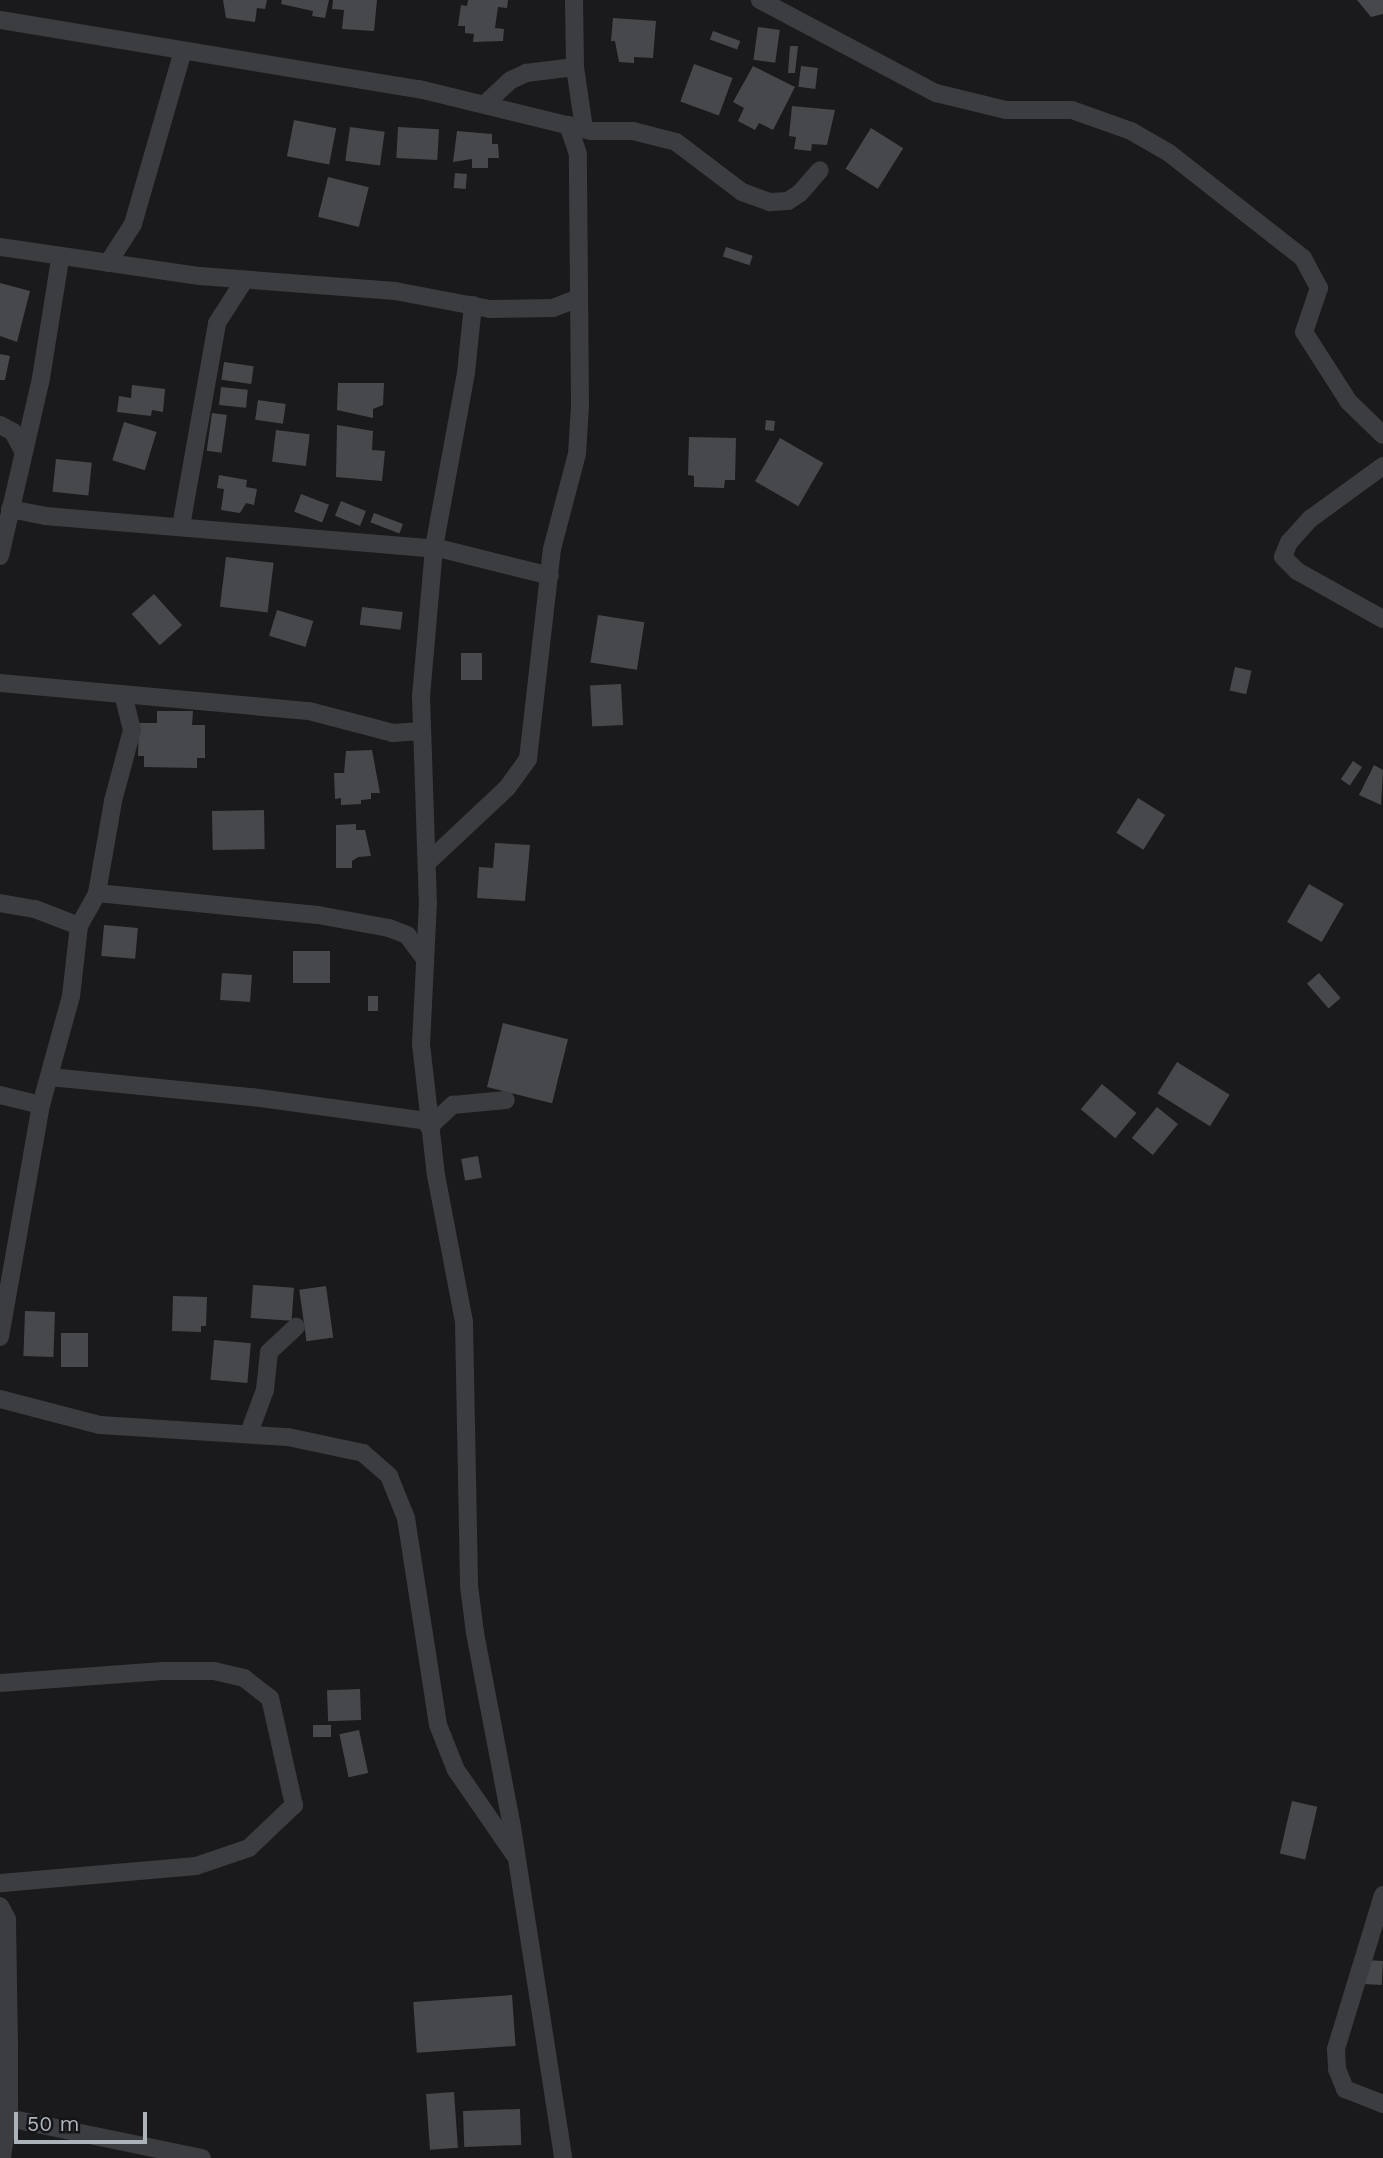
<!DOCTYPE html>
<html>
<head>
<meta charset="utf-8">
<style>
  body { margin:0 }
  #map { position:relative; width:1383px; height:2158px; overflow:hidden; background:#1a1a1c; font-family:"Work Sans",sans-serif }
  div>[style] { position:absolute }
  .building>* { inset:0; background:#47484c; transform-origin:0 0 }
  .minor>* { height:18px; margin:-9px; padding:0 9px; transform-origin:9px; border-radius:9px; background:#3b3d41 }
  span { translate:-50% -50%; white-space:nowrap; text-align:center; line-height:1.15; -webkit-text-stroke:6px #151517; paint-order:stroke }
  .scale { position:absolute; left:14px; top:2112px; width:133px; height:32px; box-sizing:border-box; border:4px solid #adb3bb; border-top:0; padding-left:9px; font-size:21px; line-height:24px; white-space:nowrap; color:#adb3bb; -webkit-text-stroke:5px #151517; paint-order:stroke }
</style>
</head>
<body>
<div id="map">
  <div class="building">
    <div style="clip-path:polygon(223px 0,267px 0,265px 9px,257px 8px,255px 22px,226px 18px)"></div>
    <div style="clip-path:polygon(282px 0,329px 0,325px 18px,312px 16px,313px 11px,281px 4px)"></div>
    <div style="clip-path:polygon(333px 0,377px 0,374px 31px,342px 29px,344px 10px,332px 9px)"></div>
    <div style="clip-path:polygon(468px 0,508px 0,507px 8px,498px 7px,495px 28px,504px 29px,503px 41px,473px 42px,474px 34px,465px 33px,465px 26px,458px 26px,461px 5px,467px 6px)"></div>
    <div style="clip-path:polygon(1357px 0,1383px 0,1383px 14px,1371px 17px)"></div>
    <div style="clip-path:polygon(613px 18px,656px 21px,653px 58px,634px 57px,634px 63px,619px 62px,615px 41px,611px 41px)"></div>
    <div style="left:758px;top:27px;width:22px;height:33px;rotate:8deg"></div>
    <div style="left:713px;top:31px;width:29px;height:9px;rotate:20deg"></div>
    <div style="clip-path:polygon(790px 46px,798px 46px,795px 73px,788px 73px)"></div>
    <div style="left:694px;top:64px;width:41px;height:40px;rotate:20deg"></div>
    <div style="clip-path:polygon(753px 66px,795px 87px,773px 130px,759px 123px,755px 130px,738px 121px,744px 108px,733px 102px)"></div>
    <div style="left:801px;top:66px;width:17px;height:21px;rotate:7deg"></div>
    <div style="clip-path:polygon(792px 106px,835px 110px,827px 145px,812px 144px,811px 151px,794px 149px,796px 137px,789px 136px)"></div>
    <div style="left:294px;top:120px;width:43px;height:37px;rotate:11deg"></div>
    <div style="left:350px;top:127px;width:35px;height:34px;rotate:8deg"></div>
    <div style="left:398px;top:127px;width:41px;height:31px;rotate:3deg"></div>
    <div style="left:871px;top:128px;width:38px;height:48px;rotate:32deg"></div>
    <div style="clip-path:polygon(457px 131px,492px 134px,492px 144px,498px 144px,499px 158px,488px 158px,488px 168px,472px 168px,472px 159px,453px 162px)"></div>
    <div style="left:455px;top:173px;width:12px;height:15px;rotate:5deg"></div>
    <div style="left:328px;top:177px;width:42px;height:41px;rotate:14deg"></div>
    <div style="left:726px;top:247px;width:28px;height:10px;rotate:18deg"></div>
    <div style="clip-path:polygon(0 283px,30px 291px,17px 342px,0 336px)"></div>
    <div style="clip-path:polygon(0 354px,10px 356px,5px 380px,0 380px)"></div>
    <div style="left:224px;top:362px;width:30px;height:18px;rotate:8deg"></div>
    <div style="clip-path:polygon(338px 383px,384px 383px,383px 405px,373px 409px,373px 418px,337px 410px)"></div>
    <div style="clip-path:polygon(132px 385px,165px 389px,163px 412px,152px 410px,151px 416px,117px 412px,119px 396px,131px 398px)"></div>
    <div style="left:221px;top:387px;width:27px;height:18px;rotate:6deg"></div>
    <div style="left:258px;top:400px;width:28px;height:20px;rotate:8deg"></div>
    <div style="left:212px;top:413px;width:15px;height:38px;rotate:8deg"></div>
    <div style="left:766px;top:420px;width:9px;height:10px;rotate:6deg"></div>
    <div style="left:124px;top:422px;width:34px;height:40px;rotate:17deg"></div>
    <div style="clip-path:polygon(337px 425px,373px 431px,372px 450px,385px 451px,382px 481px,336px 477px)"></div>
    <div style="left:276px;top:430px;width:34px;height:32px;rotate:7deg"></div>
    <div style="clip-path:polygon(689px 437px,736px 438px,735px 480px,725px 480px,724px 488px,694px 487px,694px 476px,688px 475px)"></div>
    <div style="left:780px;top:438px;width:50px;height:50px;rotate:30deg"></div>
    <div style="left:56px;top:459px;width:36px;height:33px;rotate:6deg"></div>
    <div style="clip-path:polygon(219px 475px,247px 480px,246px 487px,257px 489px,254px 505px,246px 503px,240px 513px,221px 510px,224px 489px,217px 488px)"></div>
    <div style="left:301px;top:494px;width:30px;height:19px;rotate:21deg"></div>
    <div style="left:341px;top:501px;width:27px;height:16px;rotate:22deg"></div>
    <div style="left:374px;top:513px;width:31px;height:10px;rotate:21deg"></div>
    <div style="left:226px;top:557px;width:48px;height:50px;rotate:7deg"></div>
    <div style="left:154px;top:594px;width:42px;height:30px;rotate:48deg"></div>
    <div style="left:362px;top:607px;width:41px;height:18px;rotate:7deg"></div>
    <div style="left:277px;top:610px;width:38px;height:27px;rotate:17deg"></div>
    <div style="left:598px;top:615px;width:47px;height:48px;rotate:9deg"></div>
    <div style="left:461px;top:653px;width:21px;height:27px"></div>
    <div style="left:1235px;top:667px;width:17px;height:24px;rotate:13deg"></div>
    <div style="left:621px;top:684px;width:41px;height:31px;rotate:87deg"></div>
    <div style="clip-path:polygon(157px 711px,193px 711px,192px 725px,205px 725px,205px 758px,197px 758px,197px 768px,144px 767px,144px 756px,138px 756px,139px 723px,157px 723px)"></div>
    <div style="clip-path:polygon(372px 750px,380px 793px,371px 793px,371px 799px,361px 800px,361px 804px,341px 805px,341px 798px,335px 799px,334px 773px,344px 773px,346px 751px)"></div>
    <div style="left:1353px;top:761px;width:11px;height:22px;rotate:34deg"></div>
    <div style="clip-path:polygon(1374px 765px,1383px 770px,1381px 805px,1359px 795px)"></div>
    <div style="left:1138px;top:798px;width:32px;height:41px;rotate:32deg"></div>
    <div style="left:264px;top:810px;width:39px;height:52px;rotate:89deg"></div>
    <div style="clip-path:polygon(356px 824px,356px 830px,365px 830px,371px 856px,358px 857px,352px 861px,352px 868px,336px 868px,336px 825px)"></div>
    <div style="clip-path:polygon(495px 843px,530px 845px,525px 901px,477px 898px,479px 867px,493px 868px)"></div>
    <div style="left:1309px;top:884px;width:40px;height:44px;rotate:30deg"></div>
    <div style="left:104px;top:925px;width:34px;height:31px;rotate:5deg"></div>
    <div style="left:293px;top:951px;width:37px;height:32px"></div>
    <div style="left:222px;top:973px;width:30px;height:27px;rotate:4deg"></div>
    <div style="left:1319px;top:973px;width:33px;height:16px;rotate:49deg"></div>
    <div style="left:368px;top:996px;width:10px;height:15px"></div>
    <div style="left:503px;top:1023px;width:67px;height:66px;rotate:14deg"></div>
    <div style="left:1177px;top:1062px;width:62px;height:37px;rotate:32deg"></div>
    <div style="left:1102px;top:1084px;width:45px;height:33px;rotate:40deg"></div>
    <div style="left:1157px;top:1107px;width:27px;height:40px;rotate:39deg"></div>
    <div style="left:478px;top:1156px;width:22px;height:17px;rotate:80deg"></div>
    <div style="left:253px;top:1285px;width:41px;height:33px;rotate:4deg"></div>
    <div style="left:326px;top:1286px;width:52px;height:27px;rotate:82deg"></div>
    <div style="clip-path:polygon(173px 1296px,207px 1297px,206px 1326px,201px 1326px,201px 1332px,172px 1331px)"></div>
    <div style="left:25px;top:1311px;width:30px;height:45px;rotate:2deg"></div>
    <div style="left:61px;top:1333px;width:27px;height:34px"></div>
    <div style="left:214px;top:1340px;width:37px;height:40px;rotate:5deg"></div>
    <div style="left:360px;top:1689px;width:31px;height:33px;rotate:88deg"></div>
    <div style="left:331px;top:1725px;width:12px;height:18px;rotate:90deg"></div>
    <div style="left:359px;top:1730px;width:44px;height:20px;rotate:78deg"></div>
    <div style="left:1292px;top:1801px;width:26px;height:54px;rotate:13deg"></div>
    <div style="left:1364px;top:1960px;width:19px;height:24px;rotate:3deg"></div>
    <div style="left:512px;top:1995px;width:51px;height:99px;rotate:86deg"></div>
    <div style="left:454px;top:2092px;width:56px;height:28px;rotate:86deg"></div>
    <div style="left:520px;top:2109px;width:36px;height:57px;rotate:88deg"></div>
  </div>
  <div class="minor">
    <div style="left:574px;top:0;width:67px;rotate:89.1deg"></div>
    <div style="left:575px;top:67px;width:63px;rotate:81.7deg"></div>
    <div style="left:760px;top:0;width:199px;rotate:27.9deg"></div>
    <div style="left:936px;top:93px;width:72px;rotate:13.7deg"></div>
    <div style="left:1006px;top:110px;width:66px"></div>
    <div style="left:1072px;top:110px;width:63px;rotate:19.6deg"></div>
    <div style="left:1131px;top:131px;width:44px;rotate:30.1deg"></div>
    <div style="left:1169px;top:153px;width:170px;rotate:38.1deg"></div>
    <div style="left:1303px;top:258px;width:34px;rotate:62deg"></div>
    <div style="left:1319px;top:288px;width:46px;rotate:108.8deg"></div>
    <div style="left:1304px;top:332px;width:83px;rotate:57.3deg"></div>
    <div style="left:1349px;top:402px;width:47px;rotate:44.1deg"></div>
    <div style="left:0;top:20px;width:425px;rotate:9.4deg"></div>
    <div style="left:419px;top:89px;width:177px;rotate:13.7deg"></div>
    <div style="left:591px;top:131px;width:42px"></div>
    <div style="left:633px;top:131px;width:44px;rotate:14.3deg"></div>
    <div style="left:676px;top:142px;width:83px;rotate:37.1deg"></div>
    <div style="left:742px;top:192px;width:30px;rotate:20deg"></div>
    <div style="left:770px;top:202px;width:18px;rotate:-3deg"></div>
    <div style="left:788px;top:201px;width:14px;rotate:-34deg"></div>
    <div style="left:800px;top:193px;width:30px;rotate:-49deg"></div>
    <div style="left:485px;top:104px;width:35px;rotate:-43deg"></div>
    <div style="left:511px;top:80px;width:17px;rotate:-25deg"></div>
    <div style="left:526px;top:73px;width:49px;rotate:-7deg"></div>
    <div style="left:0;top:247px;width:202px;rotate:8.3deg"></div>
    <div style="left:200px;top:276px;width:196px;rotate:4.4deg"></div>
    <div style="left:395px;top:291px;width:97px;rotate:10.7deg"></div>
    <div style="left:490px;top:309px;width:63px;rotate:-0.9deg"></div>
    <div style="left:553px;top:308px;width:28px;rotate:-21deg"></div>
    <div style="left:108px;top:263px;width:46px;rotate:-57.3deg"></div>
    <div style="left:133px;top:224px;width:180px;rotate:-73.9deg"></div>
    <div style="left:473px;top:305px;width:68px;rotate:95.9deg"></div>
    <div style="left:466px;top:373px;width:178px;rotate:100.4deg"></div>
    <div style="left:434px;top:548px;width:149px;rotate:95deg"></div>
    <div style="left:421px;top:696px;width:206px;rotate:88.1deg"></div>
    <div style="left:428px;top:902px;width:142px;rotate:92.8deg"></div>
    <div style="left:421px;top:1044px;width:132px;rotate:83.5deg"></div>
    <div style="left:436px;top:1175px;width:150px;rotate:79.2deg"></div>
    <div style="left:464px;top:1322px;width:264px;rotate:88.9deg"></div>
    <div style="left:469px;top:1586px;width:47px;rotate:82.7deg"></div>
    <div style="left:475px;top:1633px;width:197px;rotate:79.2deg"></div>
    <div style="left:512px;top:1827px;width:335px;rotate:81.2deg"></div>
    <div style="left:0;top:425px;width:15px;rotate:28deg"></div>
    <div style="left:13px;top:432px;width:19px;rotate:62deg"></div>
    <div style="left:1383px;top:466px;width:90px;rotate:144deg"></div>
    <div style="left:1310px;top:519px;width:31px;rotate:132deg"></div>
    <div style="left:1289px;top:542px;width:16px;rotate:112deg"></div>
    <div style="left:1283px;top:557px;width:20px;rotate:45deg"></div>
    <div style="left:1297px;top:571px;width:98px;rotate:29.2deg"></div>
    <div style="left:10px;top:509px;width:36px;rotate:11deg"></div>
    <div style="left:45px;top:516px;width:398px;rotate:4.8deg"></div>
    <div style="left:442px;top:549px;width:111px;rotate:14deg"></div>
    <div style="left:181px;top:526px;width:206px;rotate:-79.9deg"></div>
    <div style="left:217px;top:323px;width:50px;rotate:-57.3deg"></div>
    <div style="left:0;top:556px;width:183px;rotate:-77deg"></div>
    <div style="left:41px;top:378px;width:121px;rotate:-80.9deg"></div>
    <div style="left:0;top:683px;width:310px;rotate:5.2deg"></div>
    <div style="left:309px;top:711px;width:87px;rotate:14.7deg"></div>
    <div style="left:393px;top:733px;width:28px;rotate:-4deg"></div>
    <div style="left:427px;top:863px;width:110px;rotate:-43.2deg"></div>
    <div style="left:507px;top:788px;width:36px;rotate:-54deg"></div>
    <div style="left:528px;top:759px;width:211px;rotate:-83.5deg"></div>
    <div style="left:552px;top:549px;width:98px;rotate:-75.3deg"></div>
    <div style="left:577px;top:454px;width:49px;rotate:-86.5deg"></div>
    <div style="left:580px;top:405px;width:251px;rotate:-90.5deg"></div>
    <div style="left:578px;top:154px;width:31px;rotate:-109deg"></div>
    <div style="left:97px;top:893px;width:222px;rotate:5.7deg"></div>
    <div style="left:318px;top:915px;width:72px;rotate:10.4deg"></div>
    <div style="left:389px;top:928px;width:19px;rotate:21deg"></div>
    <div style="left:407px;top:935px;width:30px;rotate:53deg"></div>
    <div style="left:0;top:903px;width:36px;rotate:10deg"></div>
    <div style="left:35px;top:909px;width:47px;rotate:21.1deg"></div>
    <div style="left:50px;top:1077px;width:203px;rotate:5.7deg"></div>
    <div style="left:252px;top:1097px;width:178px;rotate:7.8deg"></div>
    <div style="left:0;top:1095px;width:42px;rotate:13.7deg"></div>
    <div style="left:429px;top:1127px;width:33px;rotate:-43deg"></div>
    <div style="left:453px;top:1105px;width:53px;rotate:-5.4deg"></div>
    <div style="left:0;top:1337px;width:236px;rotate:-80deg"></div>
    <div style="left:41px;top:1105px;width:113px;rotate:-74.6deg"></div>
    <div style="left:71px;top:996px;width:70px;rotate:-83.5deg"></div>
    <div style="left:79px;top:926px;width:38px;rotate:-61deg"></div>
    <div style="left:97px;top:893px;width:93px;rotate:-80.1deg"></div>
    <div style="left:113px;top:801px;width:73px;rotate:-75deg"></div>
    <div style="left:132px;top:730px;width:33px;rotate:-104deg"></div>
    <div style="left:0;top:1399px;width:103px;rotate:14.6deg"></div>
    <div style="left:100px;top:1425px;width:188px;rotate:3.7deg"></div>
    <div style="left:288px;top:1437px;width:77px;rotate:12deg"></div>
    <div style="left:363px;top:1453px;width:35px;rotate:41deg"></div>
    <div style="left:389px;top:1476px;width:45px;rotate:68deg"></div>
    <div style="left:406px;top:1518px;width:209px;rotate:81.2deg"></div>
    <div style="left:438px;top:1725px;width:48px;rotate:68.2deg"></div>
    <div style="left:456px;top:1770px;width:102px;rotate:55.4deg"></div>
    <div style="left:249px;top:1433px;width:46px;rotate:-69.6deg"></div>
    <div style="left:265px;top:1390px;width:38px;rotate:-84deg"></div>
    <div style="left:269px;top:1352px;width:37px;rotate:-43deg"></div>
    <div style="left:0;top:1683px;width:163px;rotate:-4.2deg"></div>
    <div style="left:163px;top:1671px;width:51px"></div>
    <div style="left:214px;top:1671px;width:31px;rotate:13deg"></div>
    <div style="left:244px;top:1678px;width:33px;rotate:38deg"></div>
    <div style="left:270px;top:1698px;width:110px;rotate:77.4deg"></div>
    <div style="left:294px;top:1805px;width:62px;rotate:136.3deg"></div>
    <div style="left:249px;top:1848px;width:56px;rotate:161.2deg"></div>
    <div style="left:196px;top:1866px;width:197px;rotate:175deg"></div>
    <div style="left:1383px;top:1895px;width:161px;rotate:107deg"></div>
    <div style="left:1336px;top:2049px;width:20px;rotate:87deg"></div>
    <div style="left:1337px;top:2069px;width:22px;rotate:68deg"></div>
    <div style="left:1345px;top:2089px;width:41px;rotate:21.5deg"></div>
    <div style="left:0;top:1906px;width:15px;rotate:62deg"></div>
    <div style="left:7px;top:1919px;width:128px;rotate:89.1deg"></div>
    <div style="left:9px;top:2047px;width:61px;rotate:90deg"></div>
    <div style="left:9px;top:2108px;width:50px;rotate:98deg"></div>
    <div style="left:8px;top:2118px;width:198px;rotate:11.7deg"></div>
  </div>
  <div class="scale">50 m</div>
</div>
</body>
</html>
